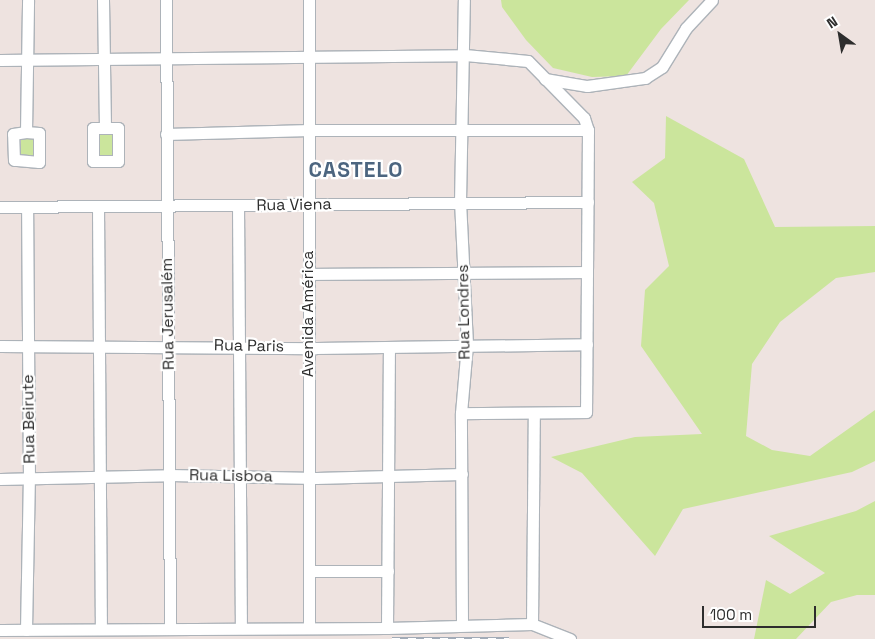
<!DOCTYPE html>
<html>
<head>
<meta charset="utf-8">
<style>
  body { margin:0 }
  #map { position:relative; width:875px; height:639px; overflow:hidden; background:#eee3e0; font-family:"Space Grotesk",sans-serif }
  div>[style] { position:absolute }
  .green>* { inset:0; background:#cbe59c; transform-origin:0 0 }
  .roads { filter:drop-shadow(1px 0 #adb3b9) drop-shadow(-1px 0 #adb3b9) drop-shadow(0 1px #adb3b9) drop-shadow(0 -1px #adb3b9) }
  .minor>* { height:11px; margin:-5.5px; padding:0 5.5px; transform-origin:5.5px; border-radius:5.5px; background:#fff }
  .rail>* { height:4.5px; margin-top:-2.25px; transform-origin:0; background:repeating-linear-gradient(90deg,#fff 0 8px,#a2abb7 0 16px); box-sizing:border-box; border-block:1px solid #a2abb7 }
  span { translate:-50% -50%; white-space:nowrap; text-align:center; line-height:1.15; -webkit-text-stroke:4.5px #fff; paint-order:stroke }
  .street-label { font-size:16px; color:#2d2d2d }
  .district-label { font-size:21px; color:#4c657f; font-weight:700; letter-spacing:1px }
  .north { position:absolute; left:815px; top:10px; width:50px; height:50px; -webkit-text-stroke:4px #fff; paint-order:stroke; rotate:328deg; font-size:14px; font-weight:700; line-height:20px; text-align:center; color:#2d2d2d }
  .north::after { content:''; display:block; margin:auto; width:18px; height:22px; background:#2d2d2d; clip-path:polygon(50% 0,100% 100%,50% 72%,0 100%) }
  .scale { position:absolute; left:702px; top:606px; width:114px; height:22px; box-sizing:border-box; border:2px solid #2d2d2d; border-top:0; padding-left:6px; font-size:15px; line-height:18px; white-space:nowrap; color:#2d2d2d; -webkit-text-stroke:4px #fff; paint-order:stroke }
</style>
</head>
<body>
<div id="map">
  <div class="green">
    <div style="clip-path:polygon(501px 0,689px 0,661px 29px,626px 76px,592px 77px,553px 68px,526px 40px,502px 7px)"></div>
    <div style="clip-path:polygon(666px 116px,744px 159px,775px 227px,875px 226px,875px 272px,836px 278px,780px 322px,752px 364px,746px 436px,772px 450px,810px 456px,875px 410px,875px 461px,852px 472px,683px 509px,655px 556px,582px 473px,551px 457px,635px 437px,702px 434px,641px 346px,645px 290px,669px 266px,654px 203px,632px 182px,665px 158px)"></div>
    <div style="left:113px;top:133px;width:24px;height:16px;rotate:90deg"></div>
    <div style="left:21px;top:135px;width:17px;height:23px"></div>
    <div style="clip-path:polygon(875px 501px,875px 595px,857px 595px,831px 602px,796px 639px,754px 639px,766px 580px,790px 594px,825px 573px,769px 536px,856px 511px)"></div>
  </div>
  <div class="roads">
    <div class="minor">
      <div style="left:103px;top:0;width:128px;rotate:89.1deg"></div>
      <div style="left:166px;top:0;width:628px;rotate:89.64deg"></div>
      <div style="left:0;top:60px;width:465px;rotate:-0.6deg"></div>
      <div style="left:465px;top:55px;width:63px;rotate:5.4deg"></div>
      <div style="left:528px;top:61px;width:80px;rotate:45.5deg"></div>
      <div style="left:584px;top:118px;width:13px;rotate:72deg"></div>
      <div style="left:588px;top:130px;width:282px;rotate:90.4deg"></div>
      <div style="left:586px;top:412px;width:125px;rotate:179.5deg"></div>
      <div style="left:545px;top:79px;width:43px;rotate:9.5deg"></div>
      <div style="left:587px;top:86px;width:59px;rotate:-7.9deg"></div>
      <div style="left:645px;top:78px;width:20px;rotate:-33deg"></div>
      <div style="left:662px;top:67px;width:46px;rotate:-58.4deg"></div>
      <div style="left:686px;top:28px;width:38px;rotate:-47deg"></div>
      <div style="left:93px;top:128px;width:25px"></div>
      <div style="left:118px;top:128px;width:33px;rotate:90deg"></div>
      <div style="left:118px;top:161px;width:25px;rotate:180deg"></div>
      <div style="left:93px;top:161px;width:33px;rotate:-90deg"></div>
      <div style="left:26px;top:132px;width:132px;rotate:-89.1deg"></div>
      <div style="left:26px;top:132px;width:13px;rotate:4deg"></div>
      <div style="left:39px;top:133px;width:29px;rotate:90deg"></div>
      <div style="left:39px;top:162px;width:25px;rotate:-175deg"></div>
      <div style="left:14px;top:160px;width:26px;rotate:-92deg"></div>
      <div style="left:13px;top:134px;width:13px;rotate:-9deg"></div>
      <div style="left:166px;top:134px;width:144px;rotate:-1.6deg"></div>
      <div style="left:310px;top:130px;width:278px"></div>
      <div style="left:238px;top:205px;width:422px;rotate:89.6deg"></div>
      <div style="left:0;top:207px;width:588px;rotate:-0.49deg"></div>
      <div style="left:98px;top:207px;width:420px;rotate:89.6deg"></div>
      <div style="left:308px;top:274px;width:279px;rotate:-0.4deg"></div>
      <div style="left:0;top:346px;width:316px;rotate:0.4deg"></div>
      <div style="left:316px;top:348px;width:271px;rotate:-0.8deg"></div>
      <div style="left:0;top:479px;width:170px;rotate:-1.3deg"></div>
      <div style="left:170px;top:475px;width:146px;rotate:1.2deg"></div>
      <div style="left:316px;top:478px;width:146px;rotate:-1.6deg"></div>
      <div style="left:310px;top:571px;width:78px"></div>
      <div style="left:462px;top:624px;width:211px;rotate:-90.3deg"></div>
      <div style="left:461px;top:413px;width:69px;rotate:-85deg"></div>
      <div style="left:467px;top:344px;width:142px;rotate:-92.8deg"></div>
      <div style="left:460px;top:202px;width:202px;rotate:-88.9deg"></div>
      <div style="left:532px;top:624px;width:211px;rotate:-89.5deg"></div>
      <div style="left:309px;top:628px;width:628px;rotate:-90deg"></div>
      <div style="left:387px;top:628px;width:281px;rotate:-89.6deg"></div>
      <div style="left:0;top:630px;width:387px;rotate:-0.3deg"></div>
      <div style="left:387px;top:628px;width:145px;rotate:-1.6deg"></div>
      <div style="left:532px;top:624px;width:41px;rotate:21.5deg"></div>
      <div style="left:26px;top:630px;width:150px;rotate:-88.9deg"></div>
      <div style="left:29px;top:480px;width:273px;rotate:-90.4deg"></div>
    </div>
  </div>
  <div class="rail">
    <div style="left:392px;top:639px;width:117px"></div>
  </div>
  <div class="street-label">
    <span style="left:294px;top:205px;rotate:-1deg">Rua Viena</span>
    <span style="left:464px;top:312px;rotate:-91deg">Rua Londres</span>
    <span style="left:168px;top:314px;rotate:-91deg">Rua Jerusalém</span>
    <span style="left:308px;top:314px;rotate:-90deg">Avenida América</span>
    <span style="left:249px;top:346px;rotate:1deg">Rua Paris</span>
    <span style="left:29px;top:419px;rotate:-91deg">Rua Beirute</span>
    <span style="left:231px;top:476px;rotate:1deg">Rua Lisboa</span>
  </div>
  <div class="district-label">
    <span style="left:356px;top:170px">CASTELO</span>
  </div>
  <div class="north">N</div>
  <div class="scale">100 m</div>
</div>
</body>
</html>
